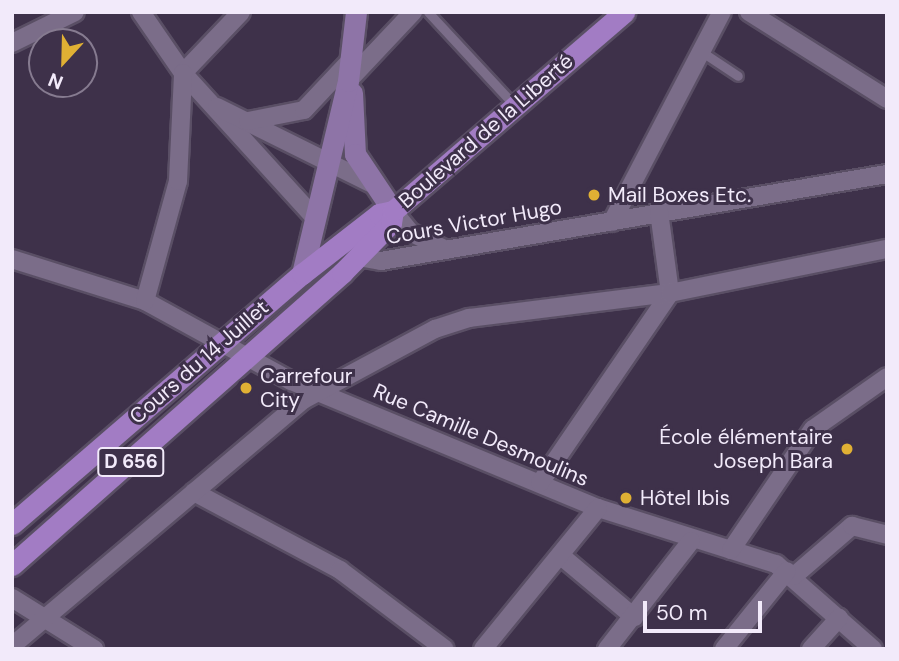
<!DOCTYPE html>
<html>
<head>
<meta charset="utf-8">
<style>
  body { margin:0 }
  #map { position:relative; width:899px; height:661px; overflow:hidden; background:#3e314a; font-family:"DM Sans",sans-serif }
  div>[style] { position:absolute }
  .roads { filter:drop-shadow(2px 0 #5a4f65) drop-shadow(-2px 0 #5a4f65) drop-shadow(0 2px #5a4f65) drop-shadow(0 -2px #5a4f65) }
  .service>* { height:9px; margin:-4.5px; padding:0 4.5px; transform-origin:4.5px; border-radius:4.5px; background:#7b6d89 }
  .minor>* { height:18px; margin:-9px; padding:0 9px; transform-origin:9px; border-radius:9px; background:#7b6d89 }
  .secondary>* { height:21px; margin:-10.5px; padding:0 10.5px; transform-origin:10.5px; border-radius:10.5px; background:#8e74a7 }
  .primary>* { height:21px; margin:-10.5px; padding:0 10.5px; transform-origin:10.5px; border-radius:10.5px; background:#a27cc4 }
  .dots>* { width:19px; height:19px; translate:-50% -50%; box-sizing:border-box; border:4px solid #3e314a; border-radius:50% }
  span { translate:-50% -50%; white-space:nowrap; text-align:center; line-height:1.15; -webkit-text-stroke:6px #3e314a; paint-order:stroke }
  .shield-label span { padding:2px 5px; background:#3e314a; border:2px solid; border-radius:5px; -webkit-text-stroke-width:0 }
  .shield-label { font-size:19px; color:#f2eafa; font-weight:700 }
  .street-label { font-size:21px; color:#f2eafa }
  .poi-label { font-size:21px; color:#f2eafa }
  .left { translate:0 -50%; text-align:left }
  .right { translate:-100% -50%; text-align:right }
  .frame { position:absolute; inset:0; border:14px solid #f2eafa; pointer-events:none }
  .north { position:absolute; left:28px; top:28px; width:70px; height:70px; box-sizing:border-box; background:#3e314a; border:2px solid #867b90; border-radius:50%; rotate:202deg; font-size:19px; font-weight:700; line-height:28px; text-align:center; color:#f2eafa }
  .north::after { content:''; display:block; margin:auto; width:24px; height:32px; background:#e0b034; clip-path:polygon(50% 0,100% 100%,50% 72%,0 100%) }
  .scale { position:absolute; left:643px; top:601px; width:119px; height:32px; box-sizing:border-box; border:4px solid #f2eafa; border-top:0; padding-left:9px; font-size:21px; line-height:24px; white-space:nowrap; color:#f2eafa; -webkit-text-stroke:5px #3e314a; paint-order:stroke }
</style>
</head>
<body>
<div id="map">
  <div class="roads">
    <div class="service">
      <div style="left:428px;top:12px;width:128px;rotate:47.2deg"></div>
      <div style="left:702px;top:52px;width:43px;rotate:33.7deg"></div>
    </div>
    <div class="minor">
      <div style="left:141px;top:12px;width:74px;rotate:55.5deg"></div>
      <div style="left:183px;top:73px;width:197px;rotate:47.7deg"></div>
      <div style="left:749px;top:12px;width:163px;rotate:32.2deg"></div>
      <div style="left:12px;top:43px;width:70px;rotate:-26.2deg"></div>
      <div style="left:183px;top:73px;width:84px;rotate:-46.4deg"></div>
      <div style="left:348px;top:81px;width:95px;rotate:-46.7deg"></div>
      <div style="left:217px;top:107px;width:171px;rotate:26.4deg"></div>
      <div style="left:248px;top:121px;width:57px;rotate:-11.1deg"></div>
      <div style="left:304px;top:110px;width:69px;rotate:-46.8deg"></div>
      <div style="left:393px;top:211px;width:27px;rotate:51deg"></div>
      <div style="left:410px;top:232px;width:40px;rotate:26.6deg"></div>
      <div style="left:612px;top:222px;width:237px;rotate:-62.4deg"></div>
      <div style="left:358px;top:257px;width:23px;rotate:10deg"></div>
      <div style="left:381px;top:261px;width:513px;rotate:-9.76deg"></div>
      <div style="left:12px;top:259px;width:139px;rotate:17.5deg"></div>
      <div style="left:145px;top:301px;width:166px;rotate:28.7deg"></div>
      <div style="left:291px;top:381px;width:332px;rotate:22.5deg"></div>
      <div style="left:598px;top:508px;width:187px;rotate:17.5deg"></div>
      <div style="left:776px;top:564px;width:129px;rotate:41.2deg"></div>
      <div style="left:145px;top:301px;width:124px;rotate:-74.6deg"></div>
      <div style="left:178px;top:181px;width:108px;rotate:-87.3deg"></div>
      <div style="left:540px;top:483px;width:230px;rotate:-55.6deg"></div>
      <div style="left:670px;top:293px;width:82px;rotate:-97.7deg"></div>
      <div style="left:194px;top:492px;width:166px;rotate:28.1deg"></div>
      <div style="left:340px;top:570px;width:131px;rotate:37deg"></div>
      <div style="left:731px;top:550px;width:146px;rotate:-55.9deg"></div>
      <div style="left:813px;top:429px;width:90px;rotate:-35.1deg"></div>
      <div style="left:560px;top:555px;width:97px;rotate:40deg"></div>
      <div style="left:794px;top:576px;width:77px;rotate:-40.8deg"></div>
      <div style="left:852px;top:526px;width:36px;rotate:14deg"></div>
      <div style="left:12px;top:598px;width:97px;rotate:31.9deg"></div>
      <div style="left:12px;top:646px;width:381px;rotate:-40.2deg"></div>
      <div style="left:303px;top:400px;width:150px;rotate:-28.3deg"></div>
      <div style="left:435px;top:329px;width:36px;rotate:-18deg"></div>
      <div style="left:469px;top:318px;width:203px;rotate:-7.1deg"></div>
      <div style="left:670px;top:293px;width:221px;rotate:-11.5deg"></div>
      <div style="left:483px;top:649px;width:182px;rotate:-50.8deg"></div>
      <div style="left:607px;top:649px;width:137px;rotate:-52.1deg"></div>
      <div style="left:724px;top:649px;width:100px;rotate:-51.1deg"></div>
      <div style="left:811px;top:649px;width:42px;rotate:-47.9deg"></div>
    </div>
    <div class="secondary">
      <div style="left:352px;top:93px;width:61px;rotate:87.2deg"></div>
      <div style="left:355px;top:154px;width:69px;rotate:56.3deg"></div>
      <div style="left:302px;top:274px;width:198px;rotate:-76.6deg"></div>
      <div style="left:348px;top:81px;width:69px;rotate:-83.4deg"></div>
    </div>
    <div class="primary">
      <div style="left:12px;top:524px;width:383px;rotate:-40.8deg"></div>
      <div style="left:302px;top:274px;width:98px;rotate:-37.9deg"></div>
      <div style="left:379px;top:214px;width:14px;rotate:-12deg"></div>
      <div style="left:12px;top:565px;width:441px;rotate:-41.5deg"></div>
      <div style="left:342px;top:273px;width:70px;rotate:-45.6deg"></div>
      <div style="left:391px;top:223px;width:12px;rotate:-81deg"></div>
      <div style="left:393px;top:211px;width:305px;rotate:-40.7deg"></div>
    </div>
  </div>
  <div class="dots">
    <div style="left:594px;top:195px;background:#e0b034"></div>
    <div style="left:246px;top:388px;background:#e0b034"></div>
    <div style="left:847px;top:449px;background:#e0b034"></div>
    <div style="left:626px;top:498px;background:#e0b034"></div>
  </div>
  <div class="shield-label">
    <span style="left:131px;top:462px">D 656</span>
  </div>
  <div class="street-label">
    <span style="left:486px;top:131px;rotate:-41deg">Boulevard de la Liberté</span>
    <span style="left:474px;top:222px;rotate:-10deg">Cours Victor Hugo</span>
    <span style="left:199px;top:362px;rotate:-41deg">Cours du 14 Juillet</span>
    <span style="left:481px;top:435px;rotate:23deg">Rue Camille Desmoulins</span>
  </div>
  <div class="poi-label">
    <span class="left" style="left:608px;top:195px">Mail Boxes Etc.</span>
    <span class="left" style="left:260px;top:388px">Carrefour<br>City</span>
    <span class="right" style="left:833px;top:449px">École élémentaire<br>Joseph Bara</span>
    <span class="left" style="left:640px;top:498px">Hôtel Ibis</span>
  </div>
  <div class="frame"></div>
  <div class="north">N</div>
  <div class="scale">50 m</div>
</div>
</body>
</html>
